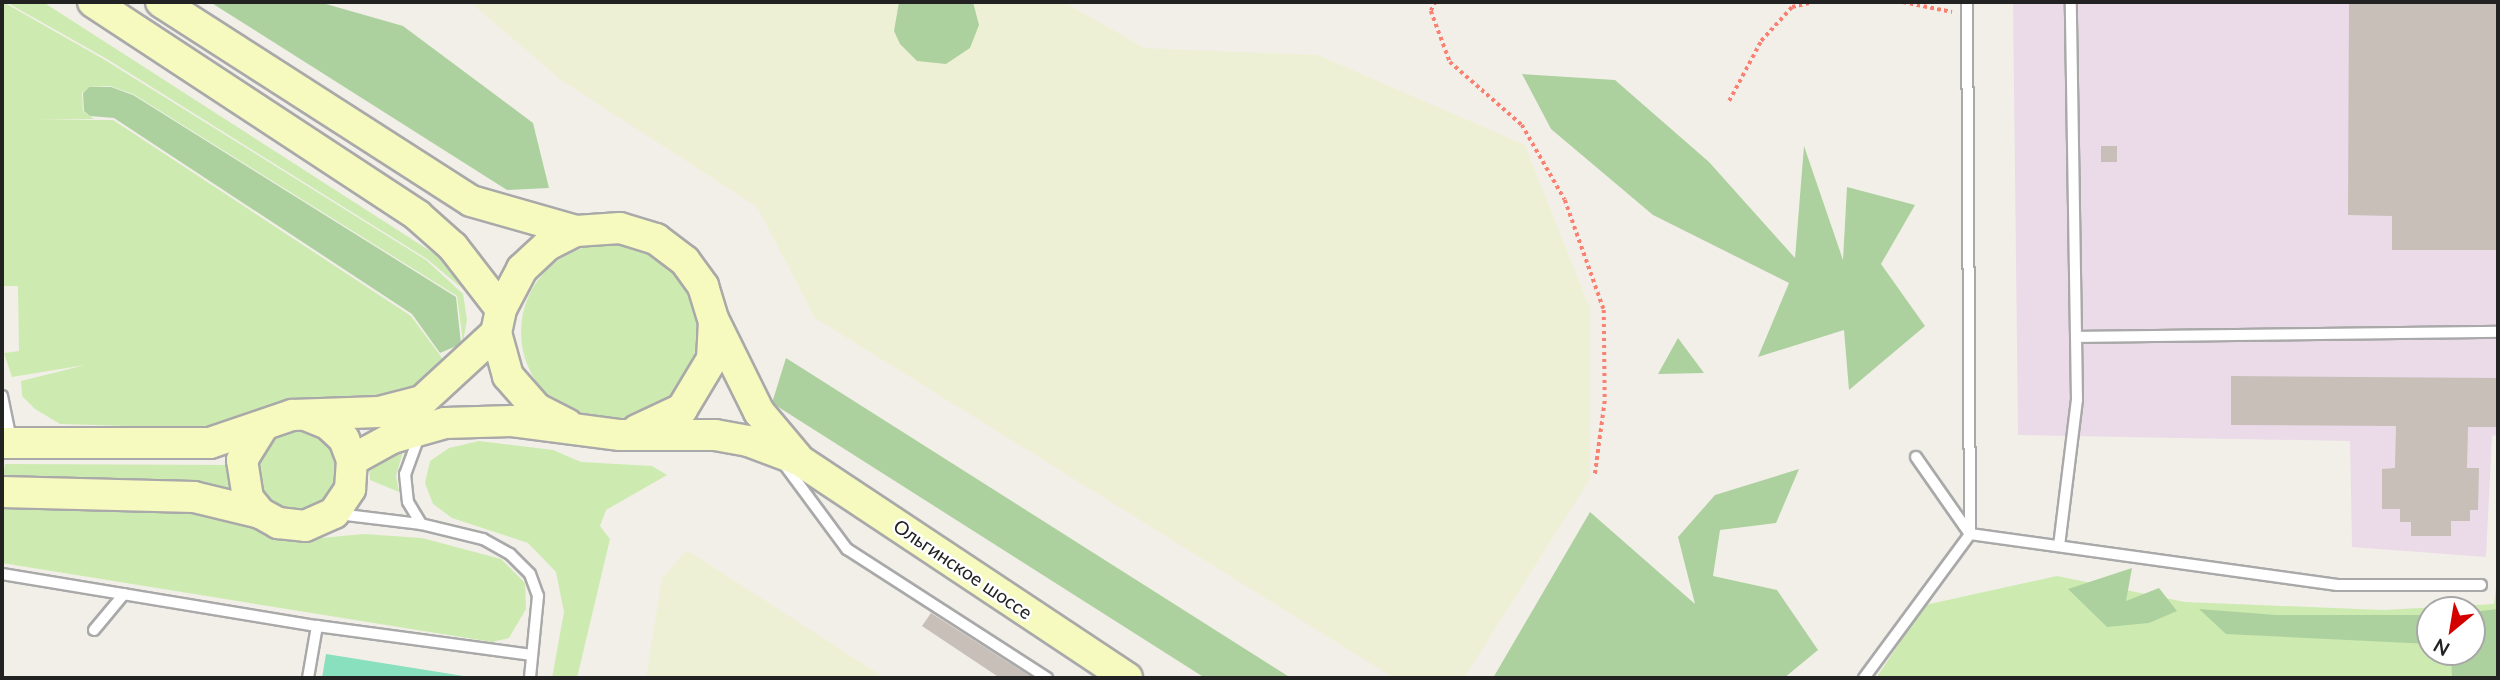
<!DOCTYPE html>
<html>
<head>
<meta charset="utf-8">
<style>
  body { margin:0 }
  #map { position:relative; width:2500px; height:680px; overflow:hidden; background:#f2efe9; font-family:Lato,sans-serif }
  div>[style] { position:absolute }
  .industrial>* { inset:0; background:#ebdbe8 }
  .farmland>* { inset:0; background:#eef0d5 }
  .grass>* { inset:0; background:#cdebb0 }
  .round { border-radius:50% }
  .forest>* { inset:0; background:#add19e }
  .pitch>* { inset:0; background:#88e0be }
  .building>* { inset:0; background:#c7bfb8; transform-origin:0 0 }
  .path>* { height:3.5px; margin-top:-1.75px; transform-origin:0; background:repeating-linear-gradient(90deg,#fa8072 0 3.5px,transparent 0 7px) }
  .roads { filter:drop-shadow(2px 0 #a9a9a9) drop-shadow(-2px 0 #a9a9a9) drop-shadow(0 2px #a9a9a9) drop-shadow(0 -2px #a9a9a9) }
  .lane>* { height:10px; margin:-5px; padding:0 5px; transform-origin:5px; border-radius:5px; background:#fff }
  .secondary>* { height:30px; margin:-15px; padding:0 15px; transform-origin:15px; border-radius:15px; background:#f7fabf }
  span { translate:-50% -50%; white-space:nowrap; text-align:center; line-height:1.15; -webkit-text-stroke:5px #fff; paint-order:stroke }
  .street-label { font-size:19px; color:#222 }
  .frame { position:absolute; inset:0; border:4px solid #222; pointer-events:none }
  .north { position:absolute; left:2416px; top:596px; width:70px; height:70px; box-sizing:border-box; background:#fff; border:2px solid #a7a7a7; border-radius:50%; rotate:210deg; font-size:19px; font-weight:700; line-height:28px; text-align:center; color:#222 }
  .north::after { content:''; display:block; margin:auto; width:24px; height:32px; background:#d40000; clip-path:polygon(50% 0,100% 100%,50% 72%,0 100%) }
</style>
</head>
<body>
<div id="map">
  <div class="industrial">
    <div style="clip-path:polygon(2013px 2px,2498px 2px,2498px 435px,2492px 436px,2486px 557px,2352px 547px,2350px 441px,2018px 435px)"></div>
  </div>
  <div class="farmland">
    <div style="clip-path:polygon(470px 2px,1064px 2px,1145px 48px,1318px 55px,1525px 145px,1590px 309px,1590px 479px,1464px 678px,1394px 678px,815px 318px,757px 207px,561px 80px)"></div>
    <div style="clip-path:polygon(687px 550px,885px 678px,646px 678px,662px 578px)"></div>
  </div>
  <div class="grass">
    <div style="clip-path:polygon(3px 2px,105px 60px,426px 260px,463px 294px,467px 320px,463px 342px,457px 296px,133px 94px,110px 86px,89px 87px,82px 93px,83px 111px,94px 119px,38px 120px,113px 120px,411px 316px,445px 362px,434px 384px,385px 401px,320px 397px,224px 429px,60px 424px,35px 409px,22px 396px,21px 381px,85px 365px,12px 377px,4px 353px,19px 351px,18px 286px,2px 286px)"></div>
    <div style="clip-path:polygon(6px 2px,43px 2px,438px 256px,464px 290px,427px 259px,107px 59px)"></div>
    <div class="round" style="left:521px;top:244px;width:176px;height:176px"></div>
    <div class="round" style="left:255px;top:429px;width:82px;height:82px"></div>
    <div style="clip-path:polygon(479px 441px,553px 450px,581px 462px,652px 466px,667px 475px,606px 510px,600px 526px,610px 539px,577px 678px,552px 678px,564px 612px,556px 572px,528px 543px,452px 518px,433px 504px,425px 483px,430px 461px,449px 448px)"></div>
    <div style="clip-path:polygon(404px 448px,396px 476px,399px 492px,370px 480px,369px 464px)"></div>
    <div style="clip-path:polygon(5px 464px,239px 465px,239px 499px,2px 484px)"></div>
    <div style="clip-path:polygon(2px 500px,131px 502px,204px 513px,288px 541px,364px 534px,422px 538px,501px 559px,525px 583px,526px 609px,509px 638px,492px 642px,2px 563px)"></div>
    <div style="clip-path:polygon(evenodd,2498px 569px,2498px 678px,1876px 678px,1925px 605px,2057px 576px,2185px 602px,2383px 610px,2494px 604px,2498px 569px,2430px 610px,2472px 610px,2472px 652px,2430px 652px,2430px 610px)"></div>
  </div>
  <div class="forest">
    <div style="clip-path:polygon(210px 2px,319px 2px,403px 26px,533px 123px,549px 188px,507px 190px)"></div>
    <div style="clip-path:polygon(899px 2px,973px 2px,979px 25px,970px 48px,946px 64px,917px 61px,900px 44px,894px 31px)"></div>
    <div style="clip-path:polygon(1522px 74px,1615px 80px,1709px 162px,1795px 258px,1804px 146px,1843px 260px,1847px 187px,1915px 205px,1881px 264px,1925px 326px,1849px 390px,1844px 330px,1758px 357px,1789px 283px,1653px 215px,1551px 129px)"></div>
    <div style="clip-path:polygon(89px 87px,111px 87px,133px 95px,456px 297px,461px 344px,440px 353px,412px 314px,114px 118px,90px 116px,84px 111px,83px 93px)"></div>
    <div style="clip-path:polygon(1678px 338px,1704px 373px,1658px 374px)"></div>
    <div style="clip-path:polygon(786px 358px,1291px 678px,1205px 678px,772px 403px)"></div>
    <div style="clip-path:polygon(1799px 469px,1776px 523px,1720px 530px,1713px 576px,1777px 590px,1818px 650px,1784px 678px,1493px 678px,1590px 512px,1695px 604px,1678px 537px,1715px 495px)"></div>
    <div style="clip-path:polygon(2132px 568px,2126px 601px,2159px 588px,2177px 611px,2149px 623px,2107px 627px,2068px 589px)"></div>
    <div style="clip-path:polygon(2199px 609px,2276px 615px,2430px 615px,2430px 644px,2226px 634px)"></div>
    <div style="clip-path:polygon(2498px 609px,2498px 678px,2452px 678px,2451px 652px,2472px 652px,2472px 612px)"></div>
  </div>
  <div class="pitch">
    <div style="clip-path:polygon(326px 654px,476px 678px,322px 678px)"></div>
  </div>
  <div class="building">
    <div style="clip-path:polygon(2349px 2px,2498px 2px,2498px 250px,2392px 250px,2392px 216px,2348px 215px)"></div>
    <div style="left:2101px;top:146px;width:16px;height:16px"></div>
    <div style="clip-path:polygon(2231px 376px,2498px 378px,2498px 427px,2468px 427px,2467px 468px,2479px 468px,2478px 510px,2470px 510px,2470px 521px,2451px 521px,2451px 536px,2411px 536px,2411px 522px,2400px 522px,2400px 509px,2382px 509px,2382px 469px,2395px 468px,2396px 426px,2231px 425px)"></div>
    <div style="clip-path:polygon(931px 613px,1033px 678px,1000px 678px,922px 626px)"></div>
  </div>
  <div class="path">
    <div style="left:1436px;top:2px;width:10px;rotate:119deg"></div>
    <div style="left:1431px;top:11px;width:54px;rotate:69.6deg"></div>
    <div style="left:1450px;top:62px;width:96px;rotate:41.2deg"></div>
    <div style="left:1522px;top:125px;width:86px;rotate:60.2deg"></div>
    <div style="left:1565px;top:200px;width:117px;rotate:70.5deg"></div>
    <div style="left:1604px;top:310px;width:91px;rotate:89.4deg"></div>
    <div style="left:1605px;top:401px;width:75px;rotate:97.7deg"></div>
    <div style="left:1903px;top:2px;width:50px;rotate:11.5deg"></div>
    <div style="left:1729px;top:101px;width:68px;rotate:-61.9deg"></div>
    <div style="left:1761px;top:41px;width:46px;rotate:-47.6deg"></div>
    <div style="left:1792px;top:7px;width:22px;rotate:-13deg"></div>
  </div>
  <div class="roads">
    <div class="lane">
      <div style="left:2077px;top:337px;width:421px;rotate:-0.7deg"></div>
      <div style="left:2px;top:396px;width:45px;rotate:78.4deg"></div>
      <div style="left:418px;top:439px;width:37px;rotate:110deg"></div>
      <div style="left:405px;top:474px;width:28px;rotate:84deg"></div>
      <div style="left:408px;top:502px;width:26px;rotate:59deg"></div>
      <div style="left:1916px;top:457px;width:94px;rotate:55deg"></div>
      <div style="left:1970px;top:534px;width:371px;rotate:7.9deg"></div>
      <div style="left:2337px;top:585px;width:144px"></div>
      <div style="left:784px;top:464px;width:106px;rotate:53.5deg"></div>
      <div style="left:847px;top:549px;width:238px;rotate:32.8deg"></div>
      <div style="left:338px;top:514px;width:84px;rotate:6.9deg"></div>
      <div style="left:421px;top:524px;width:64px;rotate:13.6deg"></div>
      <div style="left:483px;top:539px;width:31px;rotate:29deg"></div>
      <div style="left:510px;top:554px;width:28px;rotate:45deg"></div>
      <div style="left:530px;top:574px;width:23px;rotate:70deg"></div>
      <div style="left:538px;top:596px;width:82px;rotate:95.6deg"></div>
      <div style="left:2059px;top:546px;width:147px;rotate:-83deg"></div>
      <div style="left:2077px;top:400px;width:398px;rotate:-90.9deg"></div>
      <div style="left:2px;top:574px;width:319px;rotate:9.4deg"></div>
      <div style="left:94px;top:630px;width:47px;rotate:-50.2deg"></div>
      <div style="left:308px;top:678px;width:53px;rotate:-80.2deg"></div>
      <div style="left:317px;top:626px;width:217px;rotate:7.7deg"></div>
      <div style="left:1864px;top:678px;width:179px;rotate:-53.6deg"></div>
      <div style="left:1970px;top:534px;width:532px;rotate:-90.32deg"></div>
    </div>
    <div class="secondary">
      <div style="left:93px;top:2px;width:388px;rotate:33.3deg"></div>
      <div style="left:417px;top:215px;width:48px;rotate:41.6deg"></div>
      <div style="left:453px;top:247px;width:78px;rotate:52.3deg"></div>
      <div style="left:161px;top:2px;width:368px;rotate:32.7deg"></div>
      <div style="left:471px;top:201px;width:109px;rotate:15.9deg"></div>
      <div style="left:576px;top:231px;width:44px;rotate:-3.9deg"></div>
      <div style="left:620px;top:228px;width:38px;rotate:17deg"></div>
      <div style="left:656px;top:239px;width:36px;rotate:37deg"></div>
      <div style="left:685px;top:261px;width:31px;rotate:54deg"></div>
      <div style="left:703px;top:286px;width:37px;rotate:73deg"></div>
      <div style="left:714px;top:321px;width:102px;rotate:63.7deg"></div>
      <div style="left:759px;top:412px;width:59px;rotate:49.8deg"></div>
      <div style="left:567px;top:424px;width:34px;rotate:-153deg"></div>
      <div style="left:537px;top:409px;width:44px;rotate:-131.3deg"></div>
      <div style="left:508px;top:376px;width:45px;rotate:-105.6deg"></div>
      <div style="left:496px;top:333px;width:25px;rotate:-78deg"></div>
      <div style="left:501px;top:309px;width:45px;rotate:-62.3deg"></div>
      <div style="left:522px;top:269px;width:35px;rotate:-43deg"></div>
      <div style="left:548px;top:245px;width:31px;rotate:-27deg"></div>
      <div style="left:637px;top:430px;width:50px;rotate:-25deg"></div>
      <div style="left:682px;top:409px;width:58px;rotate:-59deg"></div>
      <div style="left:712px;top:359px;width:34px;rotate:-87deg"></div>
      <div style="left:2px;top:443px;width:208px"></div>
      <div style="left:210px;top:443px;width:87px;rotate:-18.9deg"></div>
      <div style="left:292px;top:415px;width:87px;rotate:-2deg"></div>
      <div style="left:379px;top:412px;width:44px;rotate:-14.3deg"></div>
      <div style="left:422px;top:401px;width:100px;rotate:-42.6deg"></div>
      <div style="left:352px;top:460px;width:46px;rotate:-28.8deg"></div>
      <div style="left:392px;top:438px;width:55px;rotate:-15.8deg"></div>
      <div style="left:445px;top:423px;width:67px;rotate:-1.7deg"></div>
      <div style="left:512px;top:421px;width:109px;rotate:7.4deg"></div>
      <div style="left:620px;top:435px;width:95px"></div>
      <div style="left:715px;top:435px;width:34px;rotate:10deg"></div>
      <div style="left:748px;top:441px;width:54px;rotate:20.4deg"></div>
      <div style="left:799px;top:460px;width:394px;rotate:33.6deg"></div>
      <div style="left:2px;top:492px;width:192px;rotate:1.5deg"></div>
      <div style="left:194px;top:497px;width:68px;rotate:13.6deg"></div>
      <div style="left:260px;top:513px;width:21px;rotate:29deg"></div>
      <div style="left:278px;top:523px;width:27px;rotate:6deg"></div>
      <div style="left:305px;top:526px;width:32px;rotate:-24deg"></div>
      <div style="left:334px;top:513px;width:29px;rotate:-56deg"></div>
      <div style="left:350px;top:489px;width:29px;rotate:-86deg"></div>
      <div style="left:352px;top:460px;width:22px;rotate:-111deg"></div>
      <div style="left:344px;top:439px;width:22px;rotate:-137deg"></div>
      <div style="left:328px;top:424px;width:22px;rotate:-158deg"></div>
      <div style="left:260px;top:513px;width:19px;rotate:-129deg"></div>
      <div style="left:248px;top:498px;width:38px;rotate:-99deg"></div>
      <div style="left:242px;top:460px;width:39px;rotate:-58deg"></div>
    </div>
  </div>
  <div class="street-label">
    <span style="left:963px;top:569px;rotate:34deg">Ольгинское шоссе</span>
  </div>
  <div class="frame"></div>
  <div class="north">N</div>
</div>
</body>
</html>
